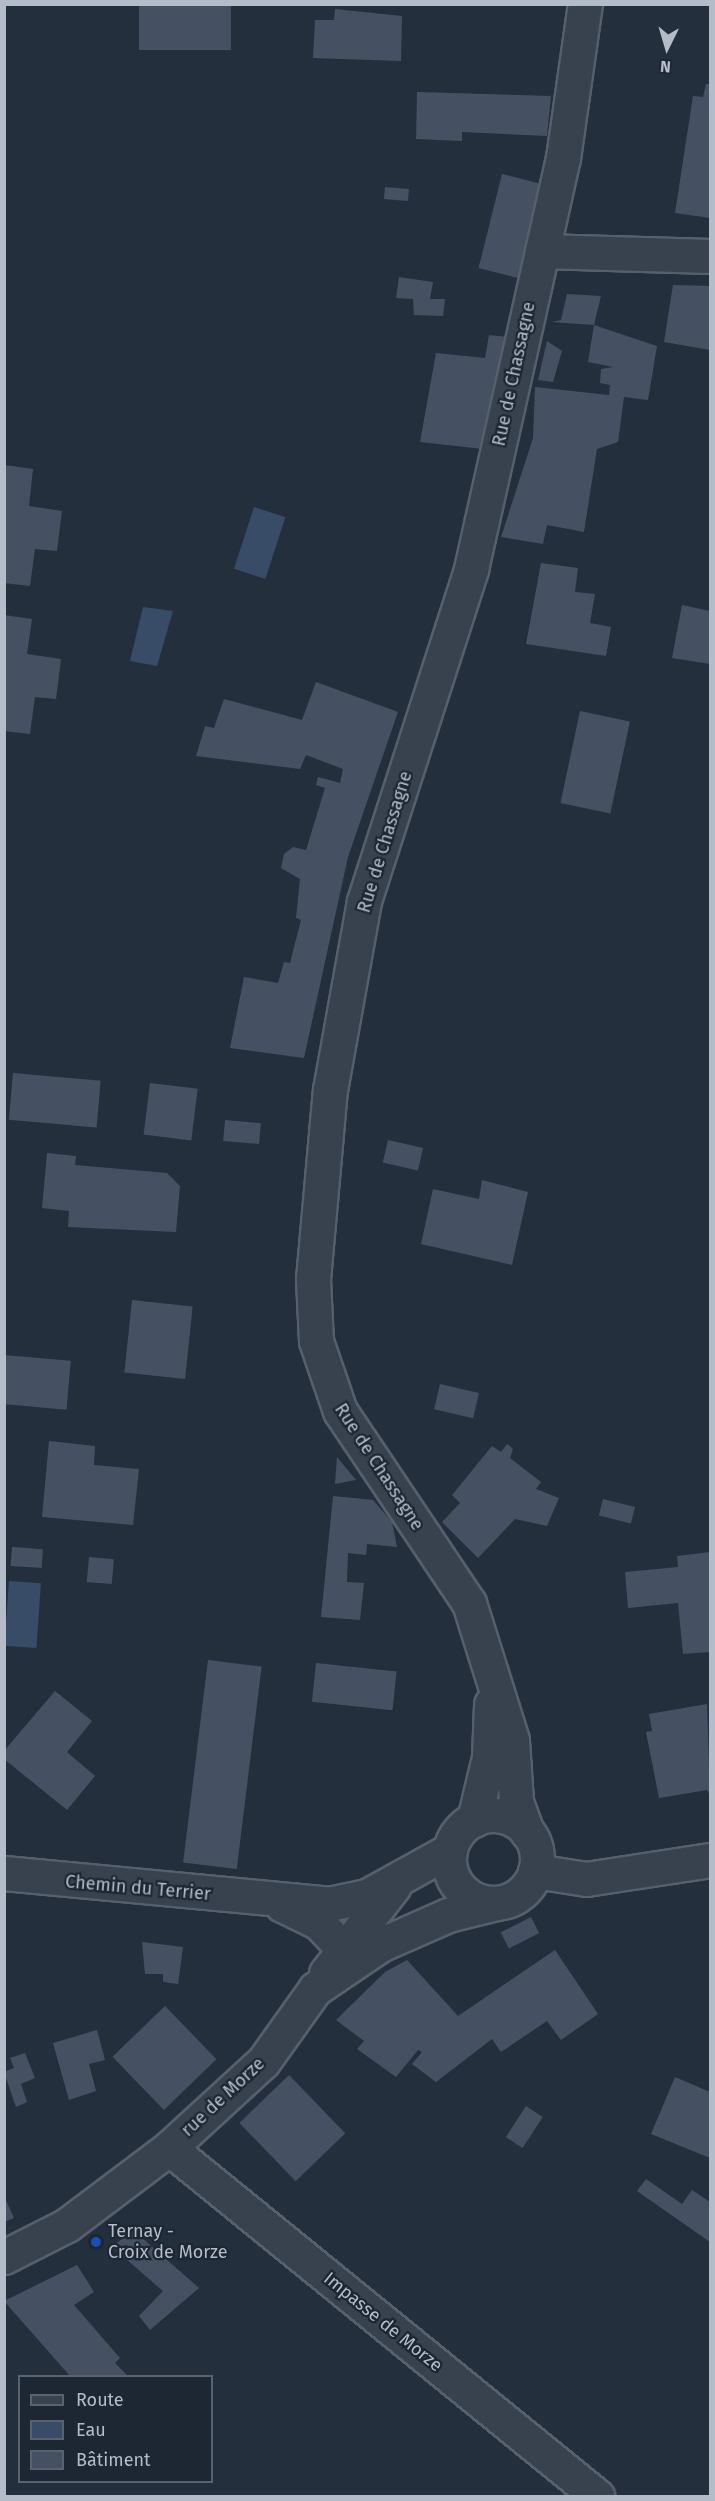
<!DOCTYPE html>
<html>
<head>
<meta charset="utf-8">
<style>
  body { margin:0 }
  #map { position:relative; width:715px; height:2501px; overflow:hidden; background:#242f3e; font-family:"Fira Sans",sans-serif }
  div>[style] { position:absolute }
  .water>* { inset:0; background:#394c67; transform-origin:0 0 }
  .building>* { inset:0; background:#455162; transform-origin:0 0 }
  .roads { filter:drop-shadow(2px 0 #565f6c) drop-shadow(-2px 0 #565f6c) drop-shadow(0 2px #565f6c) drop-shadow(0 -2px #565f6c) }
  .street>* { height:33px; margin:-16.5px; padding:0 16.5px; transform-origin:16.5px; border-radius:16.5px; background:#38414e }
  .street>.ring { margin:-16.5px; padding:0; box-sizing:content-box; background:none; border:33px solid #38414e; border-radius:50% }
  .dots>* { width:16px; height:16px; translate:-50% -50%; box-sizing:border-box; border:3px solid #1d2633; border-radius:50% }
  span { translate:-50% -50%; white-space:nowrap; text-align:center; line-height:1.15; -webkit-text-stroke:4.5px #1d2633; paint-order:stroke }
  .street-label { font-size:18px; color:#b4bcc9 }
  .poi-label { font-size:18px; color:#b4bcc9 }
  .left { translate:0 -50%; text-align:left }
  .frame { position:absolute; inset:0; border:6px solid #b4bcc9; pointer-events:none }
  .legend { position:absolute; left:18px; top:2375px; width:195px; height:108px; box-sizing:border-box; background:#1d2633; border:2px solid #59626f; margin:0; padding:8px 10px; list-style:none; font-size:18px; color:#b4bcc9 }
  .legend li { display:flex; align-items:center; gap:12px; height:30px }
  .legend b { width:30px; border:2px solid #59626f }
  .north { position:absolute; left:637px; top:18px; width:60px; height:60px; -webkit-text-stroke:4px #1d2633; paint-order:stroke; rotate:185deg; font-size:16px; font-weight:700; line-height:24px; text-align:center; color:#b4bcc9 }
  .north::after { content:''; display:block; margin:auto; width:21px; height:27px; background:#b4bcc9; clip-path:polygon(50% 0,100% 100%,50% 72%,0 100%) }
</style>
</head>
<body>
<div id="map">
  <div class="water">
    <div style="left:254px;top:507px;width:33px;height:65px;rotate:18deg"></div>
    <div style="clip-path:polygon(143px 607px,173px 611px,157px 666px,130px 661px)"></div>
    <div style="left:9px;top:1581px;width:32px;height:65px;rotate:4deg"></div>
  </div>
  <div class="building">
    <div style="left:139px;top:4px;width:92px;height:46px"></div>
    <div style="clip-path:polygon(335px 9px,402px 16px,401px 61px,313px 58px,315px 20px,334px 20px)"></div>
    <div style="clip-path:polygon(706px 84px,710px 84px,710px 218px,675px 213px,693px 96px,703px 97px)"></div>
    <div style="clip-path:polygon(417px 92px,551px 96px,547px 136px,462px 132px,462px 141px,416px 139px)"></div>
    <div style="left:502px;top:174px;width:42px;height:97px;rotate:14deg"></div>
    <div style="left:385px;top:187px;width:24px;height:12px;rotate:5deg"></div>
    <div style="clip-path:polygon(399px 277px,433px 282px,430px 299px,445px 299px,443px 316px,414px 315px,413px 299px,396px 298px)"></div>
    <div style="clip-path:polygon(673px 285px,710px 286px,710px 350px,664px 342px)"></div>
    <div style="clip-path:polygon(567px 294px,601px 296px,594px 325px,552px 322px,561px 320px)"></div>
    <div style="clip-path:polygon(594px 325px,657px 346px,648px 400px,624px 397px,618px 442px,597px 449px,584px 532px,547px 525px,543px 544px,501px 537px,533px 438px,535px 387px,609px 395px,610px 385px,600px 383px,601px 369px,613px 367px,588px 362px)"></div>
    <div style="clip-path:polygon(489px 335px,508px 337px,483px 449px,420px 442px,436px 353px,485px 358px)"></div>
    <div style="clip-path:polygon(547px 341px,562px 351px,553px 382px,538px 380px)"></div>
    <div style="clip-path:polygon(4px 465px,33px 469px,29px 506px,62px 511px,57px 551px,35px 549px,30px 586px,4px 583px)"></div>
    <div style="clip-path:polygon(541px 563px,578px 568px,575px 592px,595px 594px,590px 623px,611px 627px,606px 656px,526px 644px)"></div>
    <div style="clip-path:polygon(682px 605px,710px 611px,710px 664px,672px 658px)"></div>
    <div style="clip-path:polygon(4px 615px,32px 619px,27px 654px,61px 659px,56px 699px,35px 697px,30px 734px,4px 731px)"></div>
    <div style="clip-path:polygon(316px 682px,398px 712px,348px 857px,304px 1058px,230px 1048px,244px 977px,278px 983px,284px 962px,290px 963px,301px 920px,296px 918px,300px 879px,281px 868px,284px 854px,293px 847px,306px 850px,325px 788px,316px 785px,318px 777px,340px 783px,343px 769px,306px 755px,300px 769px,196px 756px,205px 726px,214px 728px,224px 699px,302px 720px)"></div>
    <div style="left:580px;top:711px;width:51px;height:94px;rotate:12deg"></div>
    <div style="left:13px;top:1073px;width:88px;height:47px;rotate:5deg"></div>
    <div style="left:150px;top:1083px;width:48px;height:52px;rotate:7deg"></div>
    <div style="left:225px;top:1120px;width:36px;height:21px;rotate:5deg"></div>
    <div style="left:388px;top:1140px;width:36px;height:23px;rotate:13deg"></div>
    <div style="clip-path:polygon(47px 1153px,76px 1156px,75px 1165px,167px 1173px,180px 1186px,176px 1232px,68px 1227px,69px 1211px,42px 1208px)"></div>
    <div style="clip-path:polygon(482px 1180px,528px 1192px,512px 1265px,421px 1244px,433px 1189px,479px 1199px)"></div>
    <div style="left:132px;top:1300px;width:61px;height:73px;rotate:6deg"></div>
    <div style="left:4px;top:1355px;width:67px;height:49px;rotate:5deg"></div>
    <div style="left:440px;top:1384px;width:40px;height:26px;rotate:13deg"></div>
    <div style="clip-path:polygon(49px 1441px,95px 1446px,94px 1465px,139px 1469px,133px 1525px,42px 1517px)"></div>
    <div style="clip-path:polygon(507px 1444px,513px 1449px,510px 1458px,541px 1482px,536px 1489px,559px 1498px,547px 1526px,515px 1519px,478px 1558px,442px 1522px,460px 1503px,452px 1495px,492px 1446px,501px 1452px)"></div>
    <div style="clip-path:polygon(337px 1457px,356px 1480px,335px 1484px)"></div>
    <div style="clip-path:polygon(333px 1496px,373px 1500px,392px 1522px,397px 1547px,367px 1544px,366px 1555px,348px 1553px,347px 1582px,364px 1583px,360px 1620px,321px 1617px)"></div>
    <div style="left:603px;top:1499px;width:33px;height:17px;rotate:14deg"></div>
    <div style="left:12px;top:1547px;width:31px;height:19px;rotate:4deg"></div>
    <div style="clip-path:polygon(710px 1552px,710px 1652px,683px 1654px,678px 1603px,628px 1608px,625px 1572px,678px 1567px,677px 1556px)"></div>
    <div style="left:89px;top:1557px;width:25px;height:25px;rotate:5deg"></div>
    <div style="left:208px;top:1660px;width:54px;height:204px;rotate:7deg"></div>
    <div style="left:316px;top:1663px;width:81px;height:39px;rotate:6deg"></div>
    <div style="clip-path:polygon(55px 1691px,92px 1721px,67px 1752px,95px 1776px,67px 1810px,4px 1759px,4px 1751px)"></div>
    <div style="clip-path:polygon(707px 1704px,710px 1795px,707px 1790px,659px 1798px,646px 1732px,652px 1731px,649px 1714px)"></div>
    <div style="left:531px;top:1917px;width:18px;height:34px;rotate:63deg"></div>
    <div style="clip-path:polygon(142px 1942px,183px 1947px,178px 1984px,163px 1982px,163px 1974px,145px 1974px)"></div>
    <div style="clip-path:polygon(555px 1950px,598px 2014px,561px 2040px,547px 2021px,501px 2052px,492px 2039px,436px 2082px,412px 2064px,422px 2052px,418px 2050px,396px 2077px,357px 2049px,364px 2041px,336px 2020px,385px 1972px,407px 1960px,458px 2016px)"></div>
    <div style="left:165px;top:2006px;width:74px;height:73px;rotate:46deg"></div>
    <div style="clip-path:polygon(97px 2030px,105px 2060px,89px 2064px,96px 2091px,69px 2100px,53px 2043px)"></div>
    <div style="clip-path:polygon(25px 2053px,35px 2078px,21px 2084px,27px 2102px,16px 2107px,4px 2072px,14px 2068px,10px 2058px)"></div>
    <div style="left:289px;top:2075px;width:81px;height:69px;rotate:46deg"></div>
    <div style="clip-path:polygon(675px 2077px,710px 2092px,710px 2158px,651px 2134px)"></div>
    <div style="left:526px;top:2106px;width:20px;height:37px;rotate:33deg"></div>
    <div style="clip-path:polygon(646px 2179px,682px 2204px,692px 2190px,710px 2202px,710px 2242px,637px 2191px)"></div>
    <div style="clip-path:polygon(4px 2196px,14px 2218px,4px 2222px)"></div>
    <div style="clip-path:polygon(133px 2230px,199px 2288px,150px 2330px,139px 2316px,163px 2291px,112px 2247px)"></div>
    <div style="clip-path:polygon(77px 2265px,94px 2292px,74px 2305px,120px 2358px,115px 2363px,128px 2376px,70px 2376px,4px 2301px)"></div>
  </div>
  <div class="roads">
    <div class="street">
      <div style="left:542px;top:251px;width:168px;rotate:1.7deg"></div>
      <div class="ring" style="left:449px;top:1815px;width:55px;height:55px"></div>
      <div style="left:474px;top:1820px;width:65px;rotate:-76.6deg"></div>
      <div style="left:489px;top:1757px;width:53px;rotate:-87.8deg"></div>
      <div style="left:527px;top:1832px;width:33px;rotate:-110deg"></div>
      <div style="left:516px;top:1801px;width:61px;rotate:-93.8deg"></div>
      <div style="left:512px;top:1740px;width:144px;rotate:-107.4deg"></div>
      <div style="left:469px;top:1603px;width:231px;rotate:-123.9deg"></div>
      <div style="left:340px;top:1411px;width:74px;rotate:-108.9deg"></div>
      <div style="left:316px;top:1341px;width:62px;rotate:-92.8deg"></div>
      <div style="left:313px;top:1279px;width:190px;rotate:-84.9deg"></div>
      <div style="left:330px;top:1090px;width:192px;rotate:-79.8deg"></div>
      <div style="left:364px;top:901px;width:349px;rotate:-72.1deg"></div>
      <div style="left:471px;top:569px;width:421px;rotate:-77.4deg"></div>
      <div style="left:563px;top:158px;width:156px;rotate:-81.9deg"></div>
      <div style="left:535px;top:1871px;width:52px;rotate:8.9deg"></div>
      <div style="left:586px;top:1879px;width:125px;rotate:-8.7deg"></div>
      <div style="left:4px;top:1873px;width:326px;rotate:5.4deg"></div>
      <div style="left:329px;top:1904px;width:39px;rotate:-12deg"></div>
      <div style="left:367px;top:1896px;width:95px;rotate:-29deg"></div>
      <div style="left:282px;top:1905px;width:41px;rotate:25.9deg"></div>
      <div style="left:319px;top:1923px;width:35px;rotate:47deg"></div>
      <div style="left:343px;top:1949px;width:22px;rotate:16deg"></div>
      <div style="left:326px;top:1973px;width:110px;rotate:-52deg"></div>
      <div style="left:169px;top:2148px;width:552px;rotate:39.11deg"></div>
      <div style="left:4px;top:2257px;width:71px;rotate:-26.9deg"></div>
      <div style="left:67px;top:2225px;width:128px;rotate:-37deg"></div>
      <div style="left:169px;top:2148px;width:127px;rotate:-42.5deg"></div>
      <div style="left:263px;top:2062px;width:90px;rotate:-54.5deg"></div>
      <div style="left:315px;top:1989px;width:78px;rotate:-34.1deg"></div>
      <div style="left:380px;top:1945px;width:74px;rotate:-23.8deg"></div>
      <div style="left:448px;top:1915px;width:50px;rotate:-13.8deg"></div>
    </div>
  </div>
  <div class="dots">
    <div style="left:96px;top:2242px;background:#1a4fb4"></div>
  </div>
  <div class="street-label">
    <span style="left:514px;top:374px;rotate:-78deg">Rue de Chassagne</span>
    <span style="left:385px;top:842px;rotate:-73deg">Rue de Chassagne</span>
    <span style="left:379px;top:1467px;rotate:57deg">Rue de Chassagne</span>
    <span style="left:138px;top:1888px;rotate:5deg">Chemin du Terrier</span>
    <span style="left:223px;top:2097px;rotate:-43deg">rue de Morze</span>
    <span style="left:383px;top:2322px;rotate:39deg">Impasse de Morze</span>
  </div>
  <div class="poi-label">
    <span class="left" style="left:108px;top:2242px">Ternay -<br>Croix de Morze</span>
  </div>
  <div class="frame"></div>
  <ul class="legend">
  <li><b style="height:8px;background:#38414e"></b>Route</li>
  <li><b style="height:16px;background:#394c67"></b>Eau</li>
  <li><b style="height:16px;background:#455162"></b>Bâtiment</li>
  </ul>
  <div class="north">N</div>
</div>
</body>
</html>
